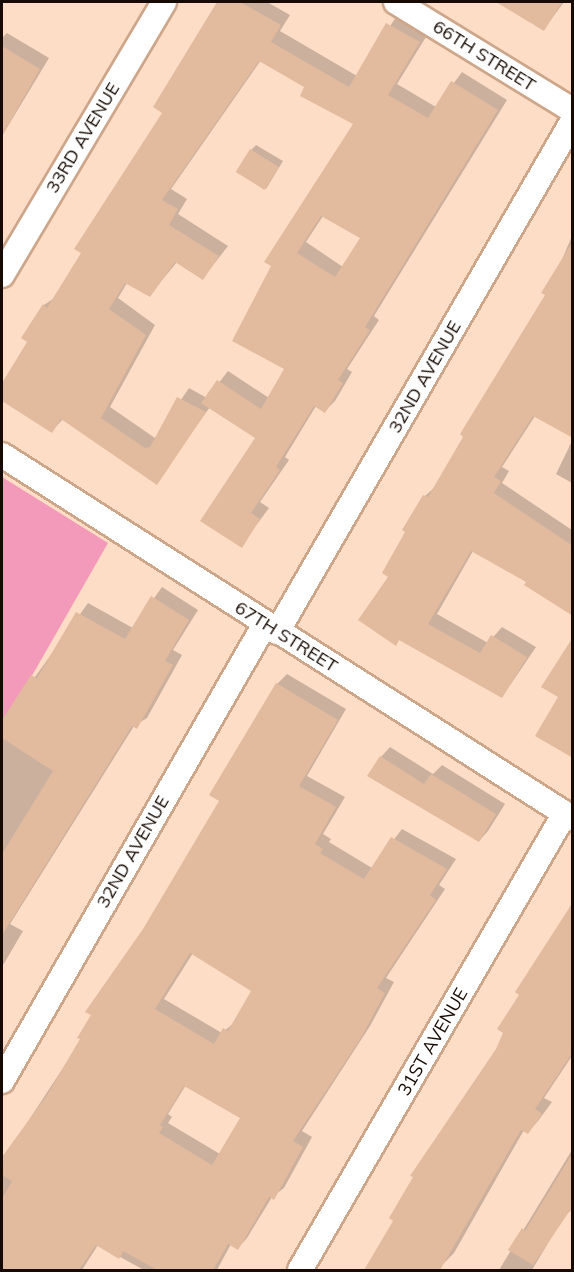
<!DOCTYPE html>
<html>
<head>
<meta charset="utf-8">
<style>
  body { margin:0 }
  #map { position:relative; width:574px; height:1272px; overflow:hidden; background:#feddc6; font-family:Mulish,sans-serif }
  div>[style] { position:absolute }
  .green>* { inset:0; background:#f399b9 }
  .shadow>* { inset:0; background:#0003 }
  .building>* { inset:0; background:#e2ba9d; transform-origin:0 0 }
  .roads { filter:drop-shadow(2px 0 #cda68a) drop-shadow(-2px 0 #cda68a) drop-shadow(0 2px #cda68a) drop-shadow(0 -2px #cda68a) }
  .street>* { height:24px; margin:-12px; padding:0 12px; transform-origin:12px; border-radius:12px; background:#fff }
  span { translate:-50% -50%; white-space:nowrap; text-align:center; line-height:1.15; -webkit-text-stroke:4.5px #fff; paint-order:stroke }
  .street-label { font-size:18px; color:#170a02 }
  .frame { position:absolute; inset:0; border:3px solid #170a02; pointer-events:none }
</style>
</head>
<body>
<div id="map">
  <div class="green">
    <div style="clip-path:polygon(2px 477px,108px 543px,2px 728px)"></div>
  </div>
  <div class="shadow">
    <div style="clip-path:polygon(evenodd,218px 2px,267px 2px,290px 15px,280px 31px,357px 76px,398px 14px,429px 32px,397px 84px,436px 107px,462px 72px,507px 100px,374px 316px,379px 320px,347px 369px,352px 372px,335px 401px,325px 411px,316px 406px,285px 457px,289px 460px,260px 502px,269px 508px,241px 546px,257px 438px,210px 407px,156px 483px,63px 419px,52px 431px,2px 399px,2px 385px,29px 341px,44px 305px,56px 297px,164px 112px,155px 106px,218px 2px,261px 60px,306px 86px,355px 124px,234px 340px,286px 368px,269px 398px,228px 371px,207px 398px,189px 388px,155px 438px,110px 407px,155px 325px,118px 298px,127px 283px,150px 295px,177px 262px,203px 278px,228px 246px,178px 214px,187px 199px,171px 189px,261px 60px,218px 2px,323px 216px,362px 238px,343px 267px,306px 242px,323px 216px)"></div>
    <div style="clip-path:polygon(499px 2px,564px 2px,544px 29px)"></div>
    <div style="clip-path:polygon(7px 33px,49px 58px,2px 136px,2px 38px)"></div>
    <div style="clip-path:polygon(256px 145px,283px 161px,266px 189px,251px 150px)"></div>
    <div style="clip-path:polygon(572px 236px,572px 437px,535px 416px,502px 467px,509px 471px,502px 483px,572px 530px,572px 572px,473px 551px,437px 614px,488px 643px,502px 627px,536px 647px,502px 697px,400px 639px,395px 644px,390px 576px,425px 496px,435px 487px,547px 295px)"></div>
    <div style="clip-path:polygon(572px 441px,572px 483px,556px 474px)"></div>
    <div style="clip-path:polygon(162px 587px,198px 610px,173px 650px,182px 655px,147px 718px,134px 726px,10px 924px,23px 931px,2px 967px,2px 723px,88px 603px,133px 628px)"></div>
    <div style="clip-path:polygon(evenodd,287px 674px,346px 709px,307px 776px,345px 797px,323px 834px,331px 839px,329px 842px,372px 868px,402px 829px,456px 859px,439px 885px,445px 889px,386px 978px,394px 982px,370px 1026px,302px 1131px,312px 1137px,284px 1188px,272px 1197px,247px 1238px,238px 1248px,231px 1244px,217px 1270px,144px 1270px,98px 1245px,82px 1270px,2px 1270px,2px 1161px,82px 1039px,221px 801px,277px 684px,287px 674px,193px 953px,253px 990px,236px 1021px,222px 1033px,164px 999px,193px 953px,287px 674px,186px 1085px,242px 1117px,220px 1154px,168px 1123px,172px 1117px,168px 1114px,186px 1085px)"></div>
    <div style="clip-path:polygon(390px 747px,433px 774px,442px 765px,505px 804px,488px 831px,479px 841px,381px 757px)"></div>
    <div style="clip-path:polygon(572px 1037px,572px 1056px,544px 1098px,552px 1102px,538px 1121px,528px 1132px,524px 1130px,454px 1253px,443px 1264px,438px 1261px,433px 1270px,368px 1270px,395px 1220px)"></div>
    <div style="clip-path:polygon(572px 1150px,572px 1209px,563px 1218px,532px 1270px,499px 1270px)"></div>
  </div>
  <div class="building">
    <div style="clip-path:polygon(evenodd,217px 2px,240px 2px,281px 25px,271px 42px,349px 87px,386px 23px,420px 42px,388px 95px,428px 118px,451px 81px,498px 110px,365px 327px,370px 330px,338px 380px,343px 383px,325px 413px,314px 406px,276px 467px,280px 470px,251px 513px,260px 519px,242px 548px,200px 521px,255px 438px,201px 403px,217px 380px,261px 409px,284px 369px,232px 341px,271px 266px,264px 262px,353px 124px,300px 96px,304px 87px,259px 61px,162px 200px,178px 209px,169px 225px,219px 256px,203px 280px,175px 262px,150px 297px,125px 283px,109px 309px,146px 335px,101px 418px,145px 448px,150px 447px,177px 397px,206px 412px,157px 485px,61px 419px,52px 433px,2px 401px,2px 383px,27px 342px,21px 338px,43px 304px,47px 308px,81px 253px,74px 249px,162px 113px,153px 107px,217px 2px,321px 216px,360px 238px,335px 277px,297px 253px,321px 216px)"></div>
    <div style="clip-path:polygon(496px 2px,562px 2px,544px 31px)"></div>
    <div style="clip-path:polygon(2px 46px,40px 69px,2px 136px)"></div>
    <div style="left:250px;top:149px;width:34px;height:27px;rotate:32deg"></div>
    <div style="clip-path:polygon(573px 241px,573px 438px,533px 416px,494px 477px,501px 481px,494px 493px,573px 546px,573px 616px,524px 585px,526px 582px,471px 551px,428px 624px,480px 653px,491px 635px,527px 657px,502px 698px,399px 640px,396px 646px,358px 620px,388px 577px,382px 573px,405px 532px,402px 530px,423px 495px,428px 497px,463px 437px,460px 434px,545px 295px,541px 293px)"></div>
    <div style="clip-path:polygon(151px 596px,189px 620px,165px 661px,173px 665px,137px 729px,132px 726px,2px 935px,2px 854px,53px 771px,2px 738px,2px 720px,31px 675px,37px 678px,76px 612px,125px 639px)"></div>
    <div style="clip-path:polygon(573px 637px,573px 758px,535px 736px,558px 697px,541px 687px)"></div>
    <div style="clip-path:polygon(evenodd,276px 683px,338px 720px,299px 786px,336px 807px,315px 844px,323px 849px,320px 853px,364px 879px,391px 837px,447px 869px,430px 895px,436px 900px,377px 988px,385px 993px,361px 1038px,293px 1141px,303px 1147px,274px 1200px,269px 1197px,238px 1250px,228px 1244px,213px 1270px,157px 1270px,123px 1251px,119px 1259px,96px 1245px,79px 1270px,2px 1270px,2px 1199px,12px 1181px,2px 1175px,2px 1157px,47px 1095px,80px 1039px,77px 1038px,91px 1015px,85px 1012px,143px 929px,219px 801px,209px 795px,276px 683px,190px 953px,251px 991px,228px 1031px,223px 1028px,214px 1044px,155px 1009px,190px 953px,276px 683px,184px 1086px,240px 1118px,212px 1165px,159px 1133px,163px 1127px,160px 1125px,184px 1086px)"></div>
    <div style="clip-path:polygon(380px 756px,424px 784px,431px 774px,496px 814px,479px 842px,367px 776px)"></div>
    <div style="clip-path:polygon(573px 902px,573px 1052px,535px 1109px,542px 1114px,528px 1134px,521px 1130px,440px 1270px,364px 1270px,393px 1221px,389px 1218px,413px 1177px,410px 1176px,496px 1049px,503px 1033px,497px 1029px,519px 995px,515px 992px)"></div>
    <div style="clip-path:polygon(573px 1152px,573px 1206px,533px 1265px,508px 1250px,522px 1228px,525px 1231px)"></div>
  </div>
  <div class="roads">
    <div class="street">
      <div style="left:396px;top:2px;width:206px;rotate:31.5deg"></div>
      <div style="left:2px;top:275px;width:317px;rotate:-59.3deg"></div>
      <div style="left:2px;top:455px;width:676px;rotate:32.49deg"></div>
      <div style="left:277px;top:632px;width:589px;rotate:-59.95deg"></div>
      <div style="left:2px;top:1081px;width:527px;rotate:-60.08deg"></div>
      <div style="left:300px;top:1270px;width:528px;rotate:-59.89deg"></div>
    </div>
  </div>
  <div class="street-label">
    <span style="left:484px;top:56px;rotate:32deg">66TH STREET</span>
    <span style="left:83px;top:138px;rotate:-59deg">33RD AVENUE</span>
    <span style="left:425px;top:377px;rotate:-60deg">32ND AVENUE</span>
    <span style="left:286px;top:637px;rotate:32deg">67TH STREET</span>
    <span style="left:133px;top:852px;rotate:-60deg">32ND AVENUE</span>
    <span style="left:433px;top:1042px;rotate:-60deg">31ST AVENUE</span>
  </div>
  <div class="frame"></div>
</div>
</body>
</html>
